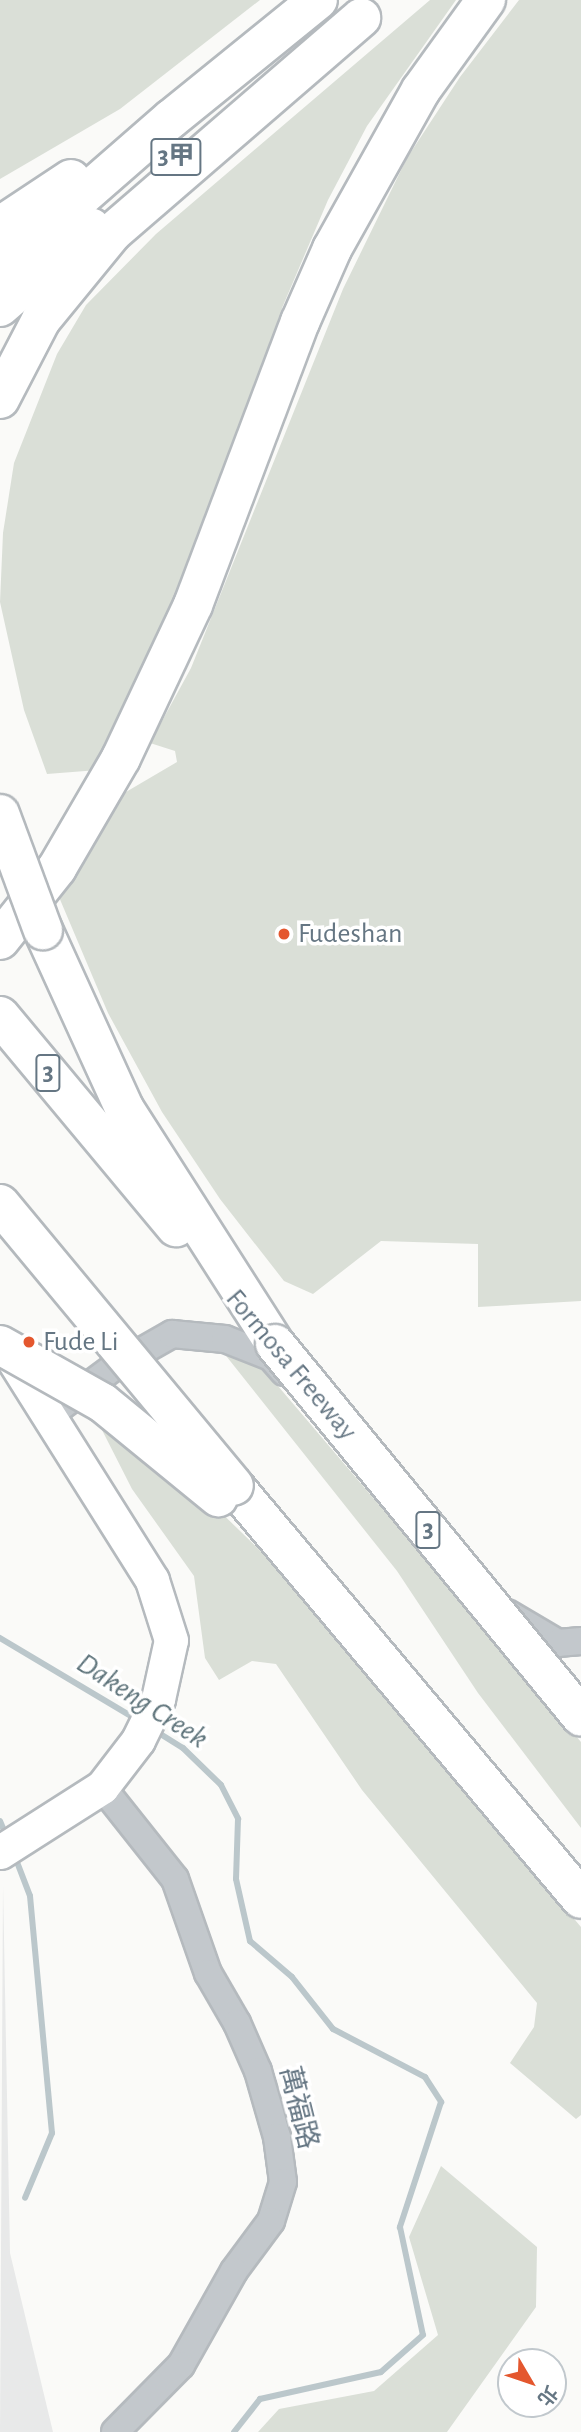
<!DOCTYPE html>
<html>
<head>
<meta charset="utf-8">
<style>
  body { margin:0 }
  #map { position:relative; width:581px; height:2432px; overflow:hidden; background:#fafaf8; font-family:"Alegreya Sans","Noto Sans TC",sans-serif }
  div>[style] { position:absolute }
  .built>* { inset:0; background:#e8e9e9 }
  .green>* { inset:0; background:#dadfd7 }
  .stream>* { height:6px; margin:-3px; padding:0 3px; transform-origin:3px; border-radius:3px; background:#bbc7cb }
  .roads { filter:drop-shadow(2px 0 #b5babe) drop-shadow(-2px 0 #b5babe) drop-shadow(0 2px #b5babe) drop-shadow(0 -2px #b5babe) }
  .minor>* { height:26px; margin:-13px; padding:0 13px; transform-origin:13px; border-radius:13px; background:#c3c8cc }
  .major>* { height:33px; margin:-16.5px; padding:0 16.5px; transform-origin:16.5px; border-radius:16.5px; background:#fff }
  .highway>* { height:38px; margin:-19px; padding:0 19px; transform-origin:19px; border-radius:19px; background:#fff }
  .bridges { filter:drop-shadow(2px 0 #b4b9bd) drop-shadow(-2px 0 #b4b9bd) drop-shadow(0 2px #b4b9bd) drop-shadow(0 -2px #b4b9bd) }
  .highway-bridge>* { height:38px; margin:-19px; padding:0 19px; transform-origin:19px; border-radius:19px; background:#fff }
  .dots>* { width:19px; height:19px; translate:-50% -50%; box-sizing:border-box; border:4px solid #fff; border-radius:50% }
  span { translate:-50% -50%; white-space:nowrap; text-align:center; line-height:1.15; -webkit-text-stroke:7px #fff; paint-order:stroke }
  .shield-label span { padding:2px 5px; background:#fff; border:2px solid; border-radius:5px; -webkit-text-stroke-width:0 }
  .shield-label { font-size:26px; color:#657683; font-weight:700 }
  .poi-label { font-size:28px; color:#657683 }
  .left { translate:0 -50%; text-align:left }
  .street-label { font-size:28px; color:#657683 }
  .water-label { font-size:30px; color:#60757c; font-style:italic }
  .north { position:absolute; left:497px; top:2348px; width:70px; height:70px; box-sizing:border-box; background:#fff; border:2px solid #c1c8cd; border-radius:50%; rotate:129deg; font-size:19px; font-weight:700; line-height:28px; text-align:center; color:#657683 }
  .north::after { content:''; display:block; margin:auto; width:24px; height:32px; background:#e4572e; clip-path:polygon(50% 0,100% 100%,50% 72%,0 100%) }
</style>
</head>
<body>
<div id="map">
  <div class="built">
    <div style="clip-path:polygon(3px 1885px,10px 2253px,53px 2432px,0 2432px)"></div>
  </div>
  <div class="green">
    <div style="clip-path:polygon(0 0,260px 0,120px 109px,0 179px)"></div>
    <div style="clip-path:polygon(430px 0,456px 0,367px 126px,328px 200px,282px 308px,218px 505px,98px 770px,47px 774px,24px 710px,0 602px,3px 533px,14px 463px,57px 354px,86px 305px,156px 234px)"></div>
    <div style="clip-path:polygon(519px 0,581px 0,581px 1301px,478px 1307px,478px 1244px,381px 1241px,313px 1294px,284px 1281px,220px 1199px,162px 1112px,108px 1013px,56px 890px,114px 799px,177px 762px,175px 751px,150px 743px,191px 668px,343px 289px,407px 158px,460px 77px)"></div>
    <div style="clip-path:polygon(223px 1352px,249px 1359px,272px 1379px,581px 1742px,581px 1828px,478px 1693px,397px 1571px)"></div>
    <div style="clip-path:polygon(102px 1416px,200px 1492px,280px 1570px,581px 1927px,581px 2115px,576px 2119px,510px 2063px,534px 2027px,537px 2003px,362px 1790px,276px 1664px,252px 1661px,219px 1680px,205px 1658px,194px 1576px,132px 1489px,102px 1430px)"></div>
    <div style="clip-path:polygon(441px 2166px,537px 2247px,536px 2307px,447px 2432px,258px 2432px,279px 2409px,374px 2391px,438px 2335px,409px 2237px)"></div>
  </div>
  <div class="stream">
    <div style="left:0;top:1638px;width:158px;rotate:30.8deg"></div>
    <div style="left:154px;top:1730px;width:34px;rotate:32deg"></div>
    <div style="left:183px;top:1748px;width:53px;rotate:44.2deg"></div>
    <div style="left:221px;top:1785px;width:38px;rotate:63deg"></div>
    <div style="left:238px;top:1819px;width:60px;rotate:91.9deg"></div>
    <div style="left:236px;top:1879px;width:64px;rotate:77.3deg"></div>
    <div style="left:250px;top:1941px;width:55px;rotate:40.6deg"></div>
    <div style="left:292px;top:1977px;width:66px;rotate:51.7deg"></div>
    <div style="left:333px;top:2029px;width:104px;rotate:27.6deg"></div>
    <div style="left:425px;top:2077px;width:30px;rotate:57deg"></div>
    <div style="left:441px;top:2102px;width:132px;rotate:108.2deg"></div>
    <div style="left:400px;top:2227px;width:110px;rotate:78deg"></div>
    <div style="left:423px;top:2335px;width:56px;rotate:138.6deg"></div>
    <div style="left:381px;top:2372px;width:124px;rotate:167.4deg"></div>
    <div style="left:260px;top:2399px;width:42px;rotate:128.2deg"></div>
    <div style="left:0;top:1821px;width:8px;rotate:67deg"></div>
    <div style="left:17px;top:1862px;width:36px;rotate:69deg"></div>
    <div style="left:30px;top:1896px;width:238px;rotate:84.7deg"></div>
    <div style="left:52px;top:2133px;width:70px;rotate:112.6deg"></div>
  </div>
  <div class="roads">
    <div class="minor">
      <div style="left:48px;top:1416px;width:82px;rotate:-36.6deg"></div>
      <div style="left:114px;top:1367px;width:67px;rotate:-29.6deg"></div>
      <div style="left:172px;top:1334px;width:53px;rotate:5.4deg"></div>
      <div style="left:225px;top:1339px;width:49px;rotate:21.4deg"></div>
      <div style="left:271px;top:1357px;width:20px;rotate:49deg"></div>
      <div style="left:507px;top:1613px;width:59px;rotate:30.5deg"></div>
      <div style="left:558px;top:1643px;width:23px;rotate:-5deg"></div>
      <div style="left:102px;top:1787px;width:117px;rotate:51.6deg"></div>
      <div style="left:175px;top:1879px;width:100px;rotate:70.7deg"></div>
      <div style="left:208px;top:1973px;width:58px;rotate:59.9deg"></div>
      <div style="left:237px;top:2023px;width:52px;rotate:66.4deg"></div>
      <div style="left:258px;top:2071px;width:69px;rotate:73.9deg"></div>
      <div style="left:277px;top:2137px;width:45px;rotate:82.4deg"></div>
      <div style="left:283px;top:2182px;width:41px;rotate:107.1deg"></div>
      <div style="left:271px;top:2221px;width:62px;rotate:126.5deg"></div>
      <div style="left:234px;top:2271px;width:108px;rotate:119.4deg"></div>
      <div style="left:181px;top:2365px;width:94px;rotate:134.6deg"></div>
    </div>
    <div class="major">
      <div style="left:0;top:1852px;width:121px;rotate:-32.5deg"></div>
      <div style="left:102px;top:1787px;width:59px;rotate:-52.5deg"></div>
      <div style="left:138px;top:1740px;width:46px;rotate:-64deg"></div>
      <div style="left:158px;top:1699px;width:60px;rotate:-77.6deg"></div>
      <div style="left:171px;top:1640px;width:63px;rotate:-107.6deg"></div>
      <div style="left:152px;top:1580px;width:278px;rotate:-122.2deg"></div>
    </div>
    <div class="highway">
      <div style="left:0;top:226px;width:85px;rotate:-33.5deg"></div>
      <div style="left:0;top:268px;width:227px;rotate:-41.1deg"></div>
      <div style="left:171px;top:119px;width:189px;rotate:-39deg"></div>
      <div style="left:0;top:307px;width:121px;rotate:-41deg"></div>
      <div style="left:0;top:399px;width:89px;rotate:-62.6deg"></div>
      <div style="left:41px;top:320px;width:114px;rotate:-50.7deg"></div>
      <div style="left:113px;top:232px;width:328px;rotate:-40.8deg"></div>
      <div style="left:43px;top:930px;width:196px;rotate:65.5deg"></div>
      <div style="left:124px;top:1108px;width:280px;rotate:57.4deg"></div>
      <div style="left:0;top:940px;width:92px;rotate:-51.6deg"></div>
      <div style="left:57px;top:868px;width:127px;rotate:-59.8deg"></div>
      <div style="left:121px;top:758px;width:169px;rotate:-64.8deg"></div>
      <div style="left:193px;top:605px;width:303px;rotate:-69.3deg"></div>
      <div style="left:300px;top:322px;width:80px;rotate:-66.3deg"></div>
      <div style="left:332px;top:249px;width:182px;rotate:-60.8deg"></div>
      <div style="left:421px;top:90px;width:111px;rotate:-54.2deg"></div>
      <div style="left:0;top:1016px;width:275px;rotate:50.2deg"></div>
      <div style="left:234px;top:1486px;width:539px;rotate:49.96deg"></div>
    </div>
  </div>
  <div class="bridges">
    <div class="highway-bridge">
      <div style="left:0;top:814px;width:124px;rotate:69.7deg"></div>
      <div style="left:0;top:1204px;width:366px;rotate:50.3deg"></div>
      <div style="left:275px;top:1344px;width:482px;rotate:50.6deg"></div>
      <div style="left:0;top:1345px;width:118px;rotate:29.4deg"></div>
      <div style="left:103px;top:1403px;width:149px;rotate:39.3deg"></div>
    </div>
  </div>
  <div class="dots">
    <div style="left:284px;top:934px;background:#e4572e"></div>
    <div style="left:29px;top:1342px;background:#e4572e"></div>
  </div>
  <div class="shield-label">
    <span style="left:176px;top:157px">3甲</span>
    <span style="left:48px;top:1073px">3</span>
    <span style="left:428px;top:1530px">3</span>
  </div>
  <div class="poi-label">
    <span class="left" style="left:298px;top:934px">Fudeshan</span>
    <span class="left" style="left:43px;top:1342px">Fude Li</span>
  </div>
  <div class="street-label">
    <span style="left:291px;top:1365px;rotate:50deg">Formosa Freeway</span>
    <span style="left:298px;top:2108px;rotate:76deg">萬福路</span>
  </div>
  <div class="water-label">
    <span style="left:142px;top:1701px;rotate:33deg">Dakeng Creek</span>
  </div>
  <div class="north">北</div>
</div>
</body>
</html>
